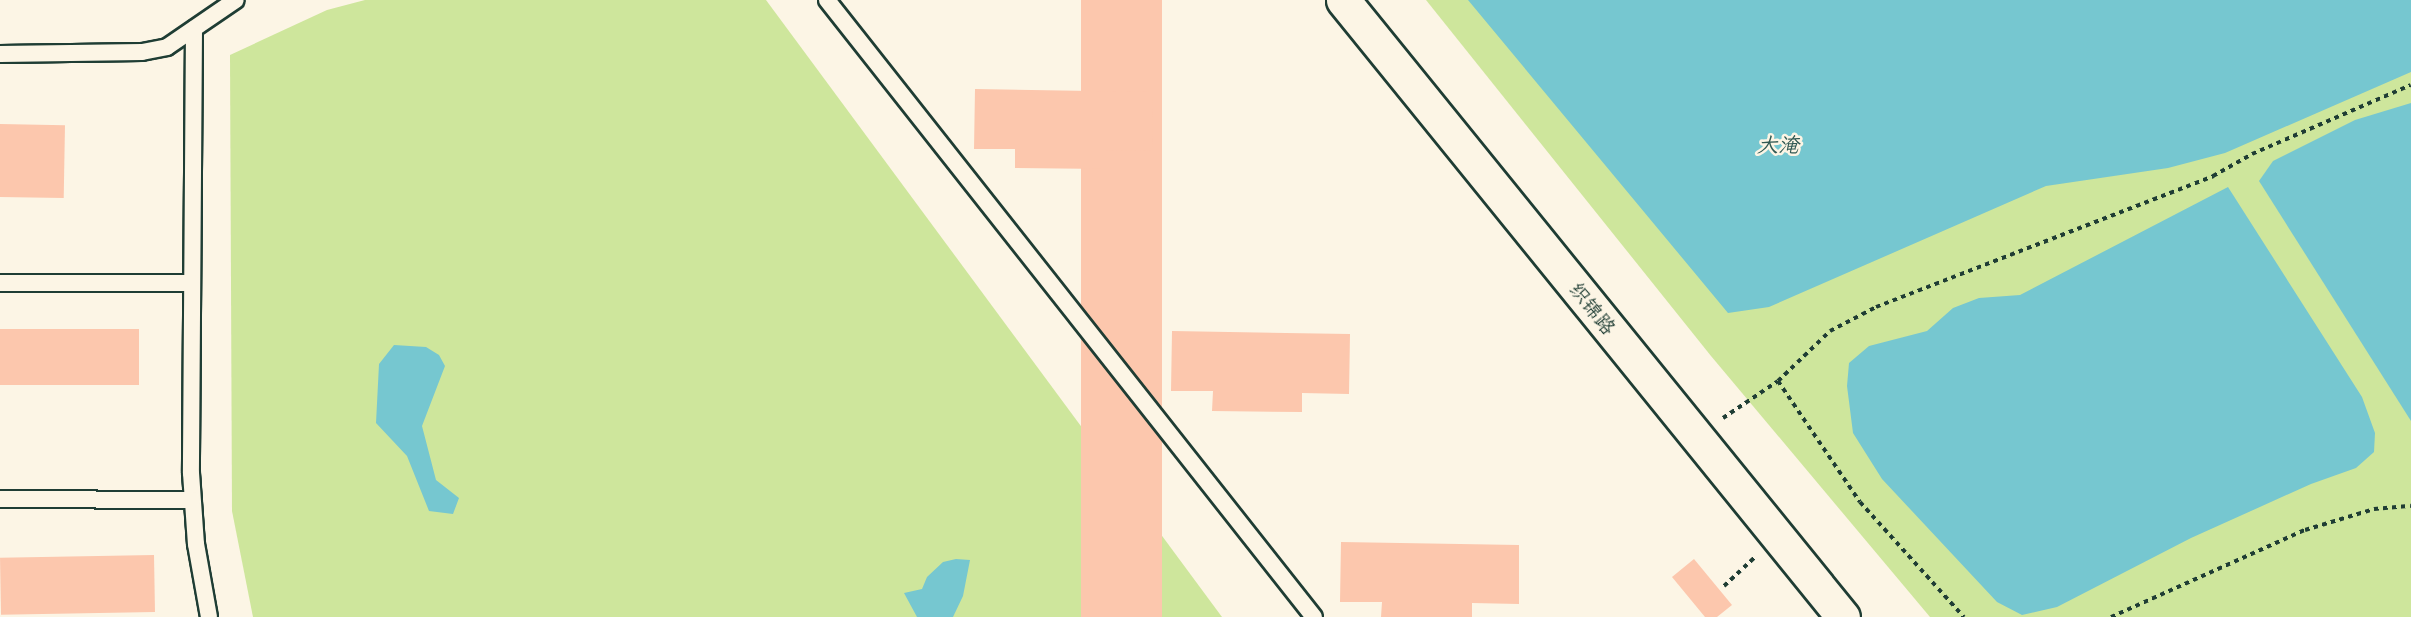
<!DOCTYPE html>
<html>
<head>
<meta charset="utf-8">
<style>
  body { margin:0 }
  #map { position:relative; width:2411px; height:617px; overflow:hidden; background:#fcf5e5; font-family:"Patrick Hand","LXGW WenKai TC",sans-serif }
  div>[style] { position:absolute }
  .green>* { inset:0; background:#cee69c }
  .water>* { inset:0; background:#76c7d0 }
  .building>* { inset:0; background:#fcc7ad; transform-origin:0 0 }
  .path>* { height:4px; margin-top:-2px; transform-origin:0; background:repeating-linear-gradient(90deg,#1f3d34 0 4.5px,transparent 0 9px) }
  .roads { filter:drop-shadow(2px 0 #1f3d34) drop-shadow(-2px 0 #1f3d34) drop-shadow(0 2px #1f3d34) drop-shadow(0 -2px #1f3d34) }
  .lane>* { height:16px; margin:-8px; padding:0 8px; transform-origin:8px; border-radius:8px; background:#fcf5e5 }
  .secondary>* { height:33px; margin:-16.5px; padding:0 16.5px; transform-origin:16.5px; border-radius:16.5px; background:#fcf5e5 }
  span { translate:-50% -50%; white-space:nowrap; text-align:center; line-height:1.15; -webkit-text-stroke:5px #fcf5e5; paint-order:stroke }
  .street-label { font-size:20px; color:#1f3d34 }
  .water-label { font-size:21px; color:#305953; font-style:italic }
</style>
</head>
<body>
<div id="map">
  <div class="green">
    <div style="clip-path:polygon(365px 0,766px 0,1222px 617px,253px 617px,232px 511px,230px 55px,327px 10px)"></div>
    <div style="clip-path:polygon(1426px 0,2411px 0,2411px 617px,1930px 617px,1711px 356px)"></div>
  </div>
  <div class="water">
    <div style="clip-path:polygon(1468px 0,2411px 0,2411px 72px,2225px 153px,2168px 168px,2046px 186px,1769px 307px,1728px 313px)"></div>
    <div style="clip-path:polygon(2411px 103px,2411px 421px,2259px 181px,2273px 161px,2355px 120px)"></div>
    <div style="clip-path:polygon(2228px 187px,2362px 397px,2375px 433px,2374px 452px,2356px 468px,2311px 484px,2191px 538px,2057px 607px,2022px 615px,1997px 602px,1882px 479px,1853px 433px,1847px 386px,1849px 363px,1869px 346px,1927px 331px,1953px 308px,1979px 298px,2020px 295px)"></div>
    <div style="clip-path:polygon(394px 345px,426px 347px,439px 355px,445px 366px,422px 426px,436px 480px,459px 498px,453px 514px,429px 511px,407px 456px,376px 423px,379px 364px)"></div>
    <div style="clip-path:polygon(956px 559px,970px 560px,963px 596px,953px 617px,917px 617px,904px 593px,922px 589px,927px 577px,943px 562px)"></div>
  </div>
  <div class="building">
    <div style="left:1081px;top:0;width:81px;height:763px"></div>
    <div style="clip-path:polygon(975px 89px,1153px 92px,1152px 151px,1105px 150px,1105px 169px,1015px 168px,1015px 149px,974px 149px)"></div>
    <div style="left:0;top:124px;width:65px;height:73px;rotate:1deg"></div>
    <div style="left:0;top:329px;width:139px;height:56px"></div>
    <div style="clip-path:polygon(1172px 331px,1350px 334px,1349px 394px,1302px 393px,1302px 412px,1212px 411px,1213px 391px,1171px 391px)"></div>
    <div style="clip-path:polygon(1341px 542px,1519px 545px,1519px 604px,1472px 603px,1472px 617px,1381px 617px,1382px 602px,1340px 602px)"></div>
    <div style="left:154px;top:555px;width:57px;height:154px;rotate:89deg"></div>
    <div style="clip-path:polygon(1694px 559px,1732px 605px,1717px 617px,1705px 617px,1672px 577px)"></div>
  </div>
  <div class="path">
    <div style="left:1778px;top:381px;width:146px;rotate:55.9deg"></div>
    <div style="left:1860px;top:502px;width:155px;rotate:47.9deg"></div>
    <div style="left:1723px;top:418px;width:66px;rotate:-33.9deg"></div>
    <div style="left:1778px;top:381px;width:72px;rotate:-43.9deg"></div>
    <div style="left:1830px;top:331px;width:52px;rotate:-27.6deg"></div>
    <div style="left:1876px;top:307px;width:362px;rotate:-21.2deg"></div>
    <div style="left:2213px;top:176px;width:45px;rotate:-29.4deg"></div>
    <div style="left:2252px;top:154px;width:173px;rotate:-23.5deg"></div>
    <div style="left:1724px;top:586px;width:41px;rotate:-43deg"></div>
    <div style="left:2111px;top:617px;width:213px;rotate:-24.2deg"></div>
    <div style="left:2305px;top:530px;width:72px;rotate:-16.9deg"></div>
    <div style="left:2374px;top:509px;width:37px;rotate:-5deg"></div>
  </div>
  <div class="roads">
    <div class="lane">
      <div style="left:827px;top:0;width:786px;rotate:51.72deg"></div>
      <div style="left:194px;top:29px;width:444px;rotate:90.4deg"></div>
      <div style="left:191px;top:473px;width:71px;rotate:86deg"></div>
      <div style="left:196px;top:544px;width:74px;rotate:79.9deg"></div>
      <div style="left:0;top:54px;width:142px;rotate:-0.8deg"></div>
      <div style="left:142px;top:52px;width:25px;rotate:-11deg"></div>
      <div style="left:167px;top:47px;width:83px;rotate:-34.3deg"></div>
      <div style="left:0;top:283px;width:192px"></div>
      <div style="left:0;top:499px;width:192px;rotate:0.3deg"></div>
    </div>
    <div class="secondary">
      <div style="left:1343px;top:0;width:794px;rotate:50.98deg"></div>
    </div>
  </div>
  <div class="street-label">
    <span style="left:1593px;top:308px;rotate:51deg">织锦路</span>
  </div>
  <div class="water-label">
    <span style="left:1778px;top:145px">大淹</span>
  </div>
</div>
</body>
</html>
